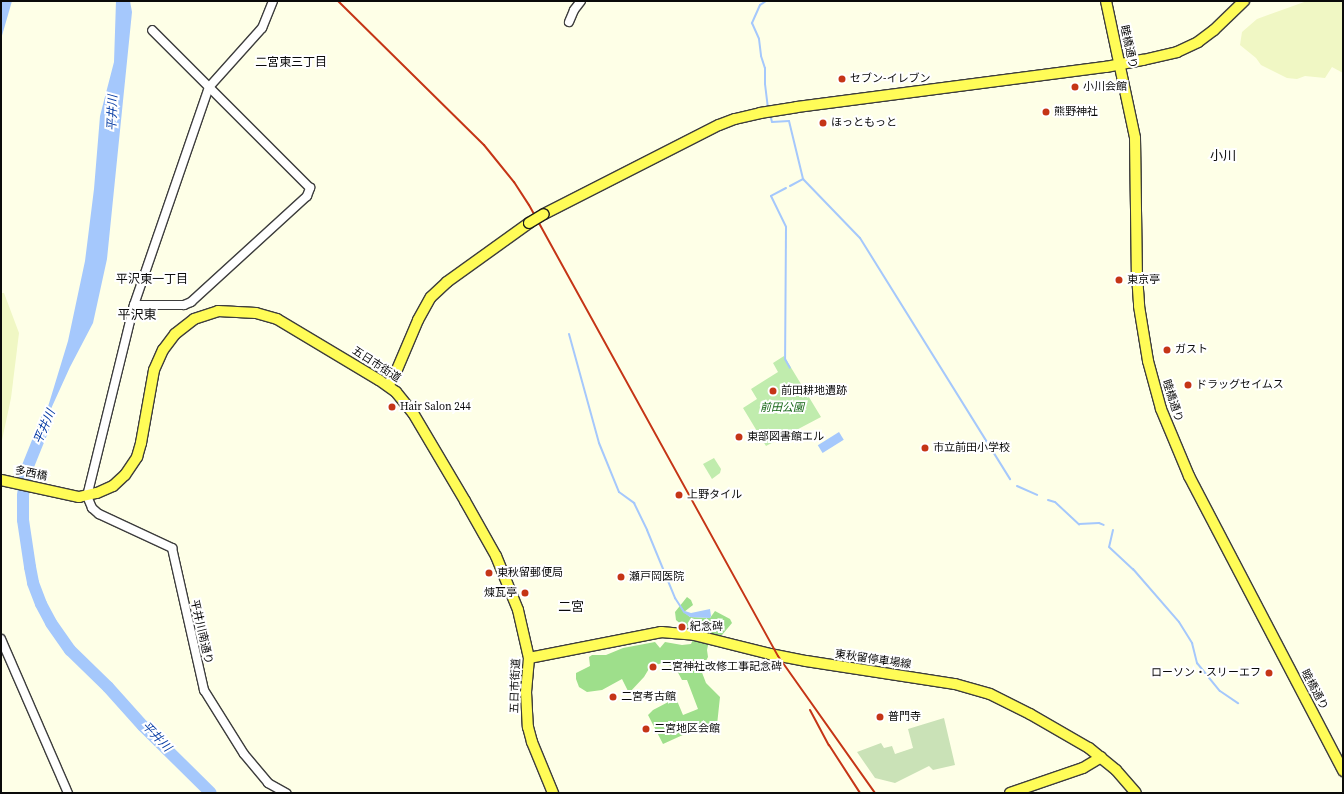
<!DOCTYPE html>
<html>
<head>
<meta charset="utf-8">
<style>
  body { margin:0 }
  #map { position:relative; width:1344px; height:794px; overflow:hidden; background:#feffe7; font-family:"Source Serif 4","Noto Sans JP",serif }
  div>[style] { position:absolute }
  .farmland>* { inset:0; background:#f0f7c4 }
  .green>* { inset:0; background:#c0ecad }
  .forest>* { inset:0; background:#9edf8b }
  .cemetery>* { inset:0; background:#cae2b7 }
  .water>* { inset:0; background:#a5c8fc; transform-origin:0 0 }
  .stream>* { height:2px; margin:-1px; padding:0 1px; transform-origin:1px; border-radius:1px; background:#a5c8fc }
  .river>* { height:12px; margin:-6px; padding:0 6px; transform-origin:6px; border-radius:6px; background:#a5c8fc }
  .roads { filter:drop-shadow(1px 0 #3d3d3d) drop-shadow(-1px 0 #3d3d3d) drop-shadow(0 1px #3d3d3d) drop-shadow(0 -1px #3d3d3d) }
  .minor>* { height:8px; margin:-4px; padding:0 4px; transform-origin:4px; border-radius:4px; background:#fff }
  .major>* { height:10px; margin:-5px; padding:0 5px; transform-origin:5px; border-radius:5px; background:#fffc57 }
  .rail>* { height:2px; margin:-1px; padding:0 1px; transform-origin:1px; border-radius:1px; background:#c53516 }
  .bridges { filter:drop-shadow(1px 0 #1b1b1b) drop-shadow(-1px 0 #1b1b1b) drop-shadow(0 1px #1b1b1b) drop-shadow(0 -1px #1b1b1b) }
  .major-bridge>* { height:10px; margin:-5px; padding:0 5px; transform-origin:5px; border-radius:5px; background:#fffc57 }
  .dots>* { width:11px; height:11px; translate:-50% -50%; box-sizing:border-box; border:2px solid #fff; border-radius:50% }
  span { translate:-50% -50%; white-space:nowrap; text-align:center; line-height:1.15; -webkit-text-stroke:4px #fff; paint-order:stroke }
  .street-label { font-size:11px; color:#0a0a0a }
  .poi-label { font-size:11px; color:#0a0a0a }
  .left { translate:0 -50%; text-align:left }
  .right { translate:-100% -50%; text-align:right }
  .park-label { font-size:11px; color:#166617; font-style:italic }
  .neighbourhood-label { font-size:12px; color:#0a0a0a }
  .water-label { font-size:12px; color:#093ea5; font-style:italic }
  .quarter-label { font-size:13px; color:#0a0a0a }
  .frame { position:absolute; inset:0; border:2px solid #0a0a0a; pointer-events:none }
</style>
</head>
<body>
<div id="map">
  <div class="farmland">
    <div style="clip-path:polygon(1307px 1px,1343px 1px,1343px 73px,1332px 67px,1325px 78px,1305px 76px,1297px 79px,1287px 78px,1261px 65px,1256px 58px,1240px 45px,1242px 32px,1257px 19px)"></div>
    <div style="clip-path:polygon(1px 293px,4px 293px,19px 333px,11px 398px,1px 445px)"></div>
  </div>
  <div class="green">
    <div style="clip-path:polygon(784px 356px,821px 417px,766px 446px,743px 408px,757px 399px,751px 389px,778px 372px,773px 363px)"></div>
    <div style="clip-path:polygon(714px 458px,721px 469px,720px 473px,712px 479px,703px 464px)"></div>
  </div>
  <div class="forest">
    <div style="clip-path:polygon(687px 597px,691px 600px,693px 605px,684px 612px,690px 617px,710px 618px,715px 611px,730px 619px,732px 623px,722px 635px,710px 636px,707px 650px,708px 657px,701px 670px,706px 683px,720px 697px,717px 725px,712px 729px,696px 729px,663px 744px,648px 715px,653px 710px,674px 699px,678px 703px,683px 715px,698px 709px,687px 680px,682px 680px,675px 667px,662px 663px,650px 667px,644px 677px,629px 693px,622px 679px,602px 690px,587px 692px,579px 687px,576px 679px,576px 673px,590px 666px,589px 657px,592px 655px,606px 655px,623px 648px,655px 642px,660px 648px,665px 642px,682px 645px,691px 644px,696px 633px,689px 631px,676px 620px,675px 612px)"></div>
  </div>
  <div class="cemetery">
    <div style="clip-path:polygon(944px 718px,955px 765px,933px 770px,929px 766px,895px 783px,875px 778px,857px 752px,881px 743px,884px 748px,892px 746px,895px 754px,913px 748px,908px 729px)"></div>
  </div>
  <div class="water">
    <div style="clip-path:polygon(1px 1px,12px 1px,1px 39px)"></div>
    <div style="clip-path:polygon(116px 1px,130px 1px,132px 12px,107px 259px,93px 323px,70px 367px,40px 433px,68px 341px,85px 261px,94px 189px,100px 116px,114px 62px)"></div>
    <div style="left:839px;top:432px;width:9px;height:25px;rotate:58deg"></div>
    <div style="clip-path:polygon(710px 609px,711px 616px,710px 618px,690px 617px,684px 613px,685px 611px,691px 613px)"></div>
  </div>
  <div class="stream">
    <div style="left:766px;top:1px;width:7px;rotate:146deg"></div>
    <div style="left:760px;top:5px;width:20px;rotate:114deg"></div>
    <div style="left:752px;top:23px;width:17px;rotate:66deg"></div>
    <div style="left:759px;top:39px;width:17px;rotate:83deg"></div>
    <div style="left:761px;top:56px;width:13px;rotate:72deg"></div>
    <div style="left:765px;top:68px;width:16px;rotate:90deg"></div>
    <div style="left:765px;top:84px;width:24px;rotate:83deg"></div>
    <div style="left:770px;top:114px;width:8px;rotate:76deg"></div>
    <div style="left:772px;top:122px;width:17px;rotate:-3deg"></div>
    <div style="left:789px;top:121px;width:60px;rotate:76.4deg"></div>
    <div style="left:803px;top:179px;width:82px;rotate:46deg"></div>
    <div style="left:860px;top:238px;width:284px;rotate:58.1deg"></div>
    <div style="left:790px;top:186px;width:15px;rotate:-28deg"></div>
    <div style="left:786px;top:188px;width:17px;rotate:152deg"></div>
    <div style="left:771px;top:196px;width:34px;rotate:64deg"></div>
    <div style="left:786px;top:227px;width:132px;rotate:90.4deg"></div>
    <div style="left:785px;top:359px;width:10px;rotate:61deg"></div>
    <div style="left:569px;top:334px;width:113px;rotate:74.6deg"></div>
    <div style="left:599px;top:443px;width:53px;rotate:67.8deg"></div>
    <div style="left:619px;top:492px;width:19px;rotate:36deg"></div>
    <div style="left:634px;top:503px;width:30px;rotate:64deg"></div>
    <div style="left:647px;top:530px;width:74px;rotate:67.6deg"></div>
    <div style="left:675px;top:598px;width:17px;rotate:57deg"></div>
    <div style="left:1017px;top:486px;width:22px;rotate:24deg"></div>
    <div style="left:1048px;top:500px;width:7px;rotate:16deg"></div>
    <div style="left:1055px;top:502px;width:33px;rotate:43deg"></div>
    <div style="left:1079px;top:524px;width:20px;rotate:-3deg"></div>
    <div style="left:1099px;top:523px;width:5px;rotate:22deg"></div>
    <div style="left:1113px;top:530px;width:17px;rotate:103deg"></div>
    <div style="left:1109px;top:547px;width:33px;rotate:43deg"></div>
    <div style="left:1133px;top:569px;width:70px;rotate:49deg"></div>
    <div style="left:1179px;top:622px;width:25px;rotate:58deg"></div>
    <div style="left:1192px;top:643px;width:21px;rotate:76deg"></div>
    <div style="left:1197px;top:663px;width:36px;rotate:51deg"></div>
    <div style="left:1220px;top:691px;width:22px;rotate:34deg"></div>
  </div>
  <div class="river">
    <div style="left:47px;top:419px;width:56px;rotate:112deg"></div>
    <div style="left:26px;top:471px;width:25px;rotate:97deg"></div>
    <div style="left:23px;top:496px;width:24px;rotate:90deg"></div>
    <div style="left:23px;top:520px;width:48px;rotate:81.5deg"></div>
    <div style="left:30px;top:567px;width:16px;rotate:79deg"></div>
    <div style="left:33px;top:583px;width:22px;rotate:69deg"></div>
    <div style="left:41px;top:604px;width:21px;rotate:62deg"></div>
    <div style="left:51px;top:623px;width:33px;rotate:55deg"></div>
    <div style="left:70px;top:650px;width:53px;rotate:44.2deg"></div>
    <div style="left:108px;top:687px;width:52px;rotate:48.1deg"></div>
    <div style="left:143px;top:726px;width:95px;rotate:44.6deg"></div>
  </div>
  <div class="roads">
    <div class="minor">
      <div style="left:273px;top:1px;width:29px;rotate:112deg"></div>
      <div style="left:262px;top:28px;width:79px;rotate:131.9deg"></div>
      <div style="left:209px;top:87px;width:231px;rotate:109deg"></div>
      <div style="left:134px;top:305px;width:197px;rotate:103.8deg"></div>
      <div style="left:87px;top:496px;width:13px;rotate:67deg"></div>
      <div style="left:92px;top:508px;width:9px;rotate:41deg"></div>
      <div style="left:99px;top:514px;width:81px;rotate:25deg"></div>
      <div style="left:172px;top:548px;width:146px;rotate:77.3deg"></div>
      <div style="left:204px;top:690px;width:75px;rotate:58deg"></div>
      <div style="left:244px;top:754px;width:38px;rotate:50deg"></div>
      <div style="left:268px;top:783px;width:21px;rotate:29deg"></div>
      <div style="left:569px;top:22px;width:13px;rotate:-67deg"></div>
      <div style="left:574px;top:10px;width:11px;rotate:-52deg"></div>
      <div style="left:134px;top:305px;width:50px"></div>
      <div style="left:184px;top:305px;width:8px;rotate:-23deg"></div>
      <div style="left:191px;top:302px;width:157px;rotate:-42.4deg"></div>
      <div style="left:307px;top:196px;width:9px;rotate:-69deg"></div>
      <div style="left:310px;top:188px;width:223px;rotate:-135deg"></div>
      <div style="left:1px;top:639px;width:168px;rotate:66.5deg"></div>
    </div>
    <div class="major">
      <div style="left:1106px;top:1px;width:140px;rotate:78deg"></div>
      <div style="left:1135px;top:138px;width:137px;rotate:89.2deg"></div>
      <div style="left:1137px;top:275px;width:31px;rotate:86deg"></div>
      <div style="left:1139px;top:306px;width:56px;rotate:80.7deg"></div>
      <div style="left:1148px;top:361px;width:50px;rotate:74.8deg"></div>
      <div style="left:1161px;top:409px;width:73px;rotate:67.3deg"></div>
      <div style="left:1189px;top:476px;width:333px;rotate:62.4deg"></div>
      <div style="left:544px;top:214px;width:196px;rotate:-27deg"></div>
      <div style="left:719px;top:125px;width:17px;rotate:-21deg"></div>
      <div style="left:735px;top:119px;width:26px;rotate:-13deg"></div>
      <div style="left:760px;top:113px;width:37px;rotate:-9deg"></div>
      <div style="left:797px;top:107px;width:312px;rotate:-7.4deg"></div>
      <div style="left:1106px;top:67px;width:38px;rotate:-11deg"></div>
      <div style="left:1143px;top:60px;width:35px;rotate:-13deg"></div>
      <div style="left:1177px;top:52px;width:23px;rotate:-25deg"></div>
      <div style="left:1198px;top:42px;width:20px;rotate:-37deg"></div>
      <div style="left:1214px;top:30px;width:42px;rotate:-44deg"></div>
      <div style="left:387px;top:385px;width:8px;rotate:-45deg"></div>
      <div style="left:393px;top:379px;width:64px;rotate:-67deg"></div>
      <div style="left:418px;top:320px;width:26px;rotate:-61deg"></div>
      <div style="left:431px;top:297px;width:22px;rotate:-43deg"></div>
      <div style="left:447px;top:282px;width:101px;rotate:-35.7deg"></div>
      <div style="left:1px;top:480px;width:80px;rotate:12.3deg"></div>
      <div style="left:79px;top:497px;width:18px;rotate:-13deg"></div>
      <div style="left:97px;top:493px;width:17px;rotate:-24deg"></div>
      <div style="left:113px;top:486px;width:16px;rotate:-43deg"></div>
      <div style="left:125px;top:475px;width:22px;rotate:-56deg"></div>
      <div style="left:137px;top:457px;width:15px;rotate:-74deg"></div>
      <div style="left:141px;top:443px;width:74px;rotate:-79.9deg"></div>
      <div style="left:154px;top:370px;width:22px;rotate:-66deg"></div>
      <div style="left:163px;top:350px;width:20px;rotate:-53deg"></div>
      <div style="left:175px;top:334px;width:24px;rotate:-38deg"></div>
      <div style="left:194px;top:319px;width:25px;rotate:-18deg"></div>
      <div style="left:218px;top:311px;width:38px;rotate:3deg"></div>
      <div style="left:256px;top:313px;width:22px;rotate:16deg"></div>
      <div style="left:277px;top:319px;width:119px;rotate:30.9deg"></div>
      <div style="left:379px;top:380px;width:21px;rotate:35deg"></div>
      <div style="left:396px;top:392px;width:27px;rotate:51deg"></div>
      <div style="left:413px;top:413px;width:102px;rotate:59.4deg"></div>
      <div style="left:465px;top:501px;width:63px;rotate:60.6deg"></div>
      <div style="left:496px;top:556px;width:58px;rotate:67.8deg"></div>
      <div style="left:518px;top:610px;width:49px;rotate:77.1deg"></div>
      <div style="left:529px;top:658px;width:34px;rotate:95deg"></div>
      <div style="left:526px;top:692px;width:35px;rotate:87deg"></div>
      <div style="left:528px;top:727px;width:16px;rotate:75deg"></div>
      <div style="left:532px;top:742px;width:55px;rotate:67.6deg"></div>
      <div style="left:529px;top:658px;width:135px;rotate:-11.1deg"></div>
      <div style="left:661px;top:632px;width:33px;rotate:5deg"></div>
      <div style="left:694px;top:635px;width:78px;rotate:14deg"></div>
      <div style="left:770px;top:654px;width:37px;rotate:11deg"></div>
      <div style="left:806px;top:661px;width:151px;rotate:8.8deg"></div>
      <div style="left:955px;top:684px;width:36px;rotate:16deg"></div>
      <div style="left:990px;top:694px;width:45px;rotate:26.6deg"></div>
      <div style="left:1030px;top:714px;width:68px;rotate:30deg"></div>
      <div style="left:1089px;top:748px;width:35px;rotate:39deg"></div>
      <div style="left:1116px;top:770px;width:30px;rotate:49deg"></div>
      <div style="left:1010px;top:793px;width:77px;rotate:-18.9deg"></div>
      <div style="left:1083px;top:768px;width:21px;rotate:-31deg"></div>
    </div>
  </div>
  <div class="rail">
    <div style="left:338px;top:1px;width:205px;rotate:44.6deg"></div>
    <div style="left:484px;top:145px;width:48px;rotate:51deg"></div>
    <div style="left:514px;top:182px;width:27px;rotate:57deg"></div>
    <div style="left:529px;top:205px;width:515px;rotate:61.1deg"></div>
    <div style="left:778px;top:656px;width:168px;rotate:54.7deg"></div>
    <div style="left:810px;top:710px;width:40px;rotate:62deg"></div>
    <div style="left:829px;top:745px;width:57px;rotate:57.1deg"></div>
  </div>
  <div class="bridges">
    <div class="major-bridge">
      <div style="left:529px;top:223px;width:17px;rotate:-31deg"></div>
    </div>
  </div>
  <div class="dots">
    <div style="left:842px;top:79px;background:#c53516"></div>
    <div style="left:1075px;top:87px;background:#c53516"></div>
    <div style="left:1046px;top:112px;background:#c53516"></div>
    <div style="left:823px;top:123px;background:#c53516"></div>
    <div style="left:1119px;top:280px;background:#c53516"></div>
    <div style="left:1167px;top:350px;background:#c53516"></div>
    <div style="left:1188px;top:385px;background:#c53516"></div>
    <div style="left:773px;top:391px;background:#c53516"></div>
    <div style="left:392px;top:407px;background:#c53516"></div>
    <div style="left:739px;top:437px;background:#c53516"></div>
    <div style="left:925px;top:448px;background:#c53516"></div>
    <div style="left:679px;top:495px;background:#c53516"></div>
    <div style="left:489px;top:573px;background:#c53516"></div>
    <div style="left:621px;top:577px;background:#c53516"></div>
    <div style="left:525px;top:593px;background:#c53516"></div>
    <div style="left:682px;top:627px;background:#c53516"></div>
    <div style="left:653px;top:667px;background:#c53516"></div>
    <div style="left:1269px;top:673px;background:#c53516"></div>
    <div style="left:613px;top:697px;background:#c53516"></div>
    <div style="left:880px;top:717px;background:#c53516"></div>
    <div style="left:646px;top:729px;background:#c53516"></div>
  </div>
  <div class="street-label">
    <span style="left:1128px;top:47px;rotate:78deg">睦橋通り</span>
    <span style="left:376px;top:365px;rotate:33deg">五日市街道</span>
    <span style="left:1172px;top:401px;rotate:72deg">睦橋通り</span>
    <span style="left:31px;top:474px;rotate:12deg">多西橋</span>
    <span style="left:201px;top:632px;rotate:77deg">平井川南通り</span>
    <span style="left:873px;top:660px;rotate:8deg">東秋留停車場線</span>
    <span style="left:516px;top:686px;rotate:-88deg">五日市街道</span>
    <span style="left:1314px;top:690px;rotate:62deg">睦橋通り</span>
  </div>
  <div class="poi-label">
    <span class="left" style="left:850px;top:79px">セブン-イレブン</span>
    <span class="left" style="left:1083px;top:87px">小川会館</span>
    <span class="left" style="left:1054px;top:112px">熊野神社</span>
    <span class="left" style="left:831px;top:123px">ほっともっと</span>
    <span class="left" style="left:1127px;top:280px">東京亭</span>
    <span class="left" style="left:1175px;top:350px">ガスト</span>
    <span class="left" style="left:1196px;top:385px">ドラッグセイムス</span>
    <span class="left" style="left:781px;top:391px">前田耕地遺跡</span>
    <span class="left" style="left:400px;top:407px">Hair Salon 244</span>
    <span class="left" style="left:747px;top:437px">東部図書館エル</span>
    <span class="left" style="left:933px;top:448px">市立前田小学校</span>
    <span class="left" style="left:687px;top:495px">上野タイル</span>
    <span class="left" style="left:497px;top:573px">東秋留郵便局</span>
    <span class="left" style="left:629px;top:577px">瀬戸岡医院</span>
    <span class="right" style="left:517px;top:593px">煉瓦亭</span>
    <span class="left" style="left:690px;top:627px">紀念碑</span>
    <span class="left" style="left:661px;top:667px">二宮神社改修工事記念碑</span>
    <span class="right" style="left:1261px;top:673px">ローソン・スリーエフ</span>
    <span class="left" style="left:621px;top:697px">二宮考古館</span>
    <span class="left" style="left:888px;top:717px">普門寺</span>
    <span class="left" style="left:654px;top:729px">二宮地区会館</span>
  </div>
  <div class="park-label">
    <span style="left:782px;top:408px">前田公園</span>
  </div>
  <div class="neighbourhood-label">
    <span style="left:291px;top:63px">二宮東三丁目</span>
    <span style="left:152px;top:280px">平沢東一丁目</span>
  </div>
  <div class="water-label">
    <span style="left:113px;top:113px;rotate:-88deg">平井川</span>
    <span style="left:45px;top:427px;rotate:-67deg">平井川</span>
    <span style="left:156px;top:737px;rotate:46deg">平井川</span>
  </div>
  <div class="quarter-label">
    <span style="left:1223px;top:156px">小川</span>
    <span style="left:137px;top:315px">平沢東</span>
    <span style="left:571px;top:607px">二宮</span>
  </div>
  <div class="frame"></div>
</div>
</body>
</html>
